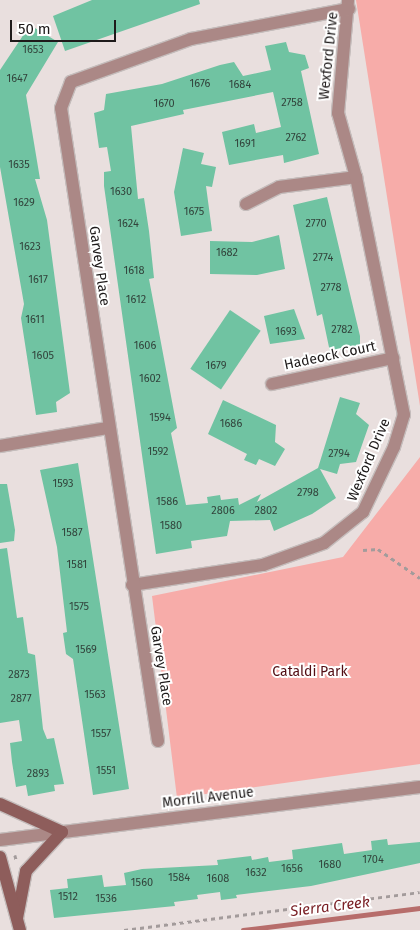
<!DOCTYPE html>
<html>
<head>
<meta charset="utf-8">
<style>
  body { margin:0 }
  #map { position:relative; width:420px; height:930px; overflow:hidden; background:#e9dfde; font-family:"Fira Sans",sans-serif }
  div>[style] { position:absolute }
  .green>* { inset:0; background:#f7aca9 }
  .stream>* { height:4.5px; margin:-2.25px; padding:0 2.25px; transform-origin:2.25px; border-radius:2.25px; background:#b76d6b }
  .building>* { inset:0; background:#70c3a2; transform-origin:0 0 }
  .path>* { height:2.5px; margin-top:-1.25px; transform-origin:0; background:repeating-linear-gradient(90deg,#a39b9b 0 4px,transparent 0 8px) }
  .roads { filter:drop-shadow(1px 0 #c4bcbb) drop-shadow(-1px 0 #c4bcbb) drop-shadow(0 1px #c4bcbb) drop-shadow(0 -1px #c4bcbb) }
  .minor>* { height:12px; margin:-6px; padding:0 6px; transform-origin:6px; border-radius:6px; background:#ab8886 }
  .tertiary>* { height:12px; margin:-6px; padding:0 6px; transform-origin:6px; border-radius:6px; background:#ab8886 }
  .secondary>* { height:12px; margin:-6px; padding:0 6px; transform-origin:6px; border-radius:6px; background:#8e5d5b }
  span { translate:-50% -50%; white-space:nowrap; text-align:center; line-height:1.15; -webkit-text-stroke:4px #fff; paint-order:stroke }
  .number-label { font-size:11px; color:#32443c }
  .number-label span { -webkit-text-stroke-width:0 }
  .street-label { font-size:14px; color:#1e1a1a }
  .park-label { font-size:14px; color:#530e14 }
  .water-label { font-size:15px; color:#7a1f25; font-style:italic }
  .scale { position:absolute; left:10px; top:20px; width:106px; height:22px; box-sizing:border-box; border:2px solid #1e1a1a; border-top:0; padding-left:6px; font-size:15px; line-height:18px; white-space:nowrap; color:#1e1a1a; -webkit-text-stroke:4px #fff; paint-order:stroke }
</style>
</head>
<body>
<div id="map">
  <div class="green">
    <div style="clip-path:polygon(356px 0,420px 0,420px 406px)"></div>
    <div style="clip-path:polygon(420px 457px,420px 764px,177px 798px,152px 596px,343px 557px)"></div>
  </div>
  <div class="stream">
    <div style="left:243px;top:930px;width:178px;rotate:-7.1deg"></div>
  </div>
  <div class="building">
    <div style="clip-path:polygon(92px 0,199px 0,200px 4px,65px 51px,53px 16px)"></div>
    <div style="clip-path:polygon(30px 25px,58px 42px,26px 95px,40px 179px,35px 179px,47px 220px,70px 393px,56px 402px,57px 412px,36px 415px,21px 318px,24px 304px,0 167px,0 70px)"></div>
    <div style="clip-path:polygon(286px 42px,289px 52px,305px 55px,309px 68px,301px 71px,319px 154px,284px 163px,283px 155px,229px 165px,222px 132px,254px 124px,256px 133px,281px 127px,273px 92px,183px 110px,184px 114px,131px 126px,138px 199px,144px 198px,149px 231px,154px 278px,149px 279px,177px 428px,171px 433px,186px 505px,208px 503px,207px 497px,220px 495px,221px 500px,238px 498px,239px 505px,261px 494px,257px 502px,318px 468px,340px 397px,360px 403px,356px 414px,369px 425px,356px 462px,340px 464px,337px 474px,320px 469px,336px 498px,312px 514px,274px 531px,270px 520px,230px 521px,227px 536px,191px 541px,192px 548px,156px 554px,104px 186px,104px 172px,111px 171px,107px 147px,99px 148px,94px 113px,104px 110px,106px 94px,162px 84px,220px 65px,234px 62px,243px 76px,271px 70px,265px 46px)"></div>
    <div style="clip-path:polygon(183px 148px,204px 153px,201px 164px,216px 167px,212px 187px,206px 186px,212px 231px,181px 236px,174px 192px)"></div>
    <div style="clip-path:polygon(327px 197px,360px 336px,360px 346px,330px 352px,322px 314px,317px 316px,293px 205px)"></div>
    <div style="clip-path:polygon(279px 235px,285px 269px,257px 275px,210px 274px,210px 241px,252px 242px)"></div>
    <div style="clip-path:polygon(294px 309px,305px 339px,270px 344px,264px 316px)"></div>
    <div style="left:230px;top:310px;width:37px;height:71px;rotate:34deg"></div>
    <div style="clip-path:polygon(223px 400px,276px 425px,275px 442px,285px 449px,275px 466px,259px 459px,256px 465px,244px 460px,247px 454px,208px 434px)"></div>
    <div style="clip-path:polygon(78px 463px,129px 789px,93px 795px,73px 659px,66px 654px,63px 633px,67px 632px,57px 547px,40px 470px)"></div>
    <div style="clip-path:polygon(0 484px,7px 484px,15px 530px,14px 541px,0 543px)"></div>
    <div style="clip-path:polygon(7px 548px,17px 618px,23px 617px,28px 653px,35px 655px,43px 729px,47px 739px,54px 738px,64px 784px,54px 785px,55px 791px,28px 796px,26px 785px,16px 787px,12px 762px,10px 743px,22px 741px,19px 720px,0 723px,0 549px)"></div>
    <div style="clip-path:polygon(387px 839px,388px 845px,420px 842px,420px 863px,311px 886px,236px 895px,237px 898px,221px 900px,220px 892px,197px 895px,198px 899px,174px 902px,175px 906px,54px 918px,50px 890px,68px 888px,67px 879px,102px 875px,104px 887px,126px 885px,124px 873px,142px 869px,218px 865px,217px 860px,251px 856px,252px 860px,268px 857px,269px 862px,293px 859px,292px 850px,342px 843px,344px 854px,372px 850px,371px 841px)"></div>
  </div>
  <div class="path">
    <div style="left:363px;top:550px;width:15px;rotate:-4deg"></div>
    <div style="left:378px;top:549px;width:51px;rotate:34.6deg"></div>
    <div style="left:15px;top:855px;width:7px;rotate:74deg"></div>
    <div style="left:124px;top:930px;width:298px;rotate:-7.3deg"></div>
  </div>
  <div class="roads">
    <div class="minor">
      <div style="left:246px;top:204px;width:37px;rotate:-27deg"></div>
      <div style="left:279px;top:187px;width:78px;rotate:-7.4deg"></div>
      <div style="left:272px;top:384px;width:124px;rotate:-12.1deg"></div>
      <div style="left:0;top:446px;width:109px;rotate:-9.5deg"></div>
      <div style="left:132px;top:585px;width:133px;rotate:-8.7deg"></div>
      <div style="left:263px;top:565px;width:65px;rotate:-19.8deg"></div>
      <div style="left:324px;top:543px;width:50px;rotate:-38.5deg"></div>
      <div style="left:363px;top:512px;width:72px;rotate:-64.5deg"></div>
      <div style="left:394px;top:447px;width:34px;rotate:-73deg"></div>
      <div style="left:404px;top:415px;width:243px;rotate:-101.4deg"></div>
      <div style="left:356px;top:177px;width:66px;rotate:-105.7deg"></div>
      <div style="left:338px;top:113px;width:113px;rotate:-84.9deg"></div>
      <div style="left:158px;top:741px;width:640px;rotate:-98.71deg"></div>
      <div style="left:61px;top:108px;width:28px;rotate:-69deg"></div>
      <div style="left:71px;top:82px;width:127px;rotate:-19.7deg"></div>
      <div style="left:191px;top:39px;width:161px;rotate:-10.8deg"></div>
    </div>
    <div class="tertiary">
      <div style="left:0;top:840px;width:423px;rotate:-7.2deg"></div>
    </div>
    <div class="secondary">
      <div style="left:0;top:804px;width:68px;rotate:24.3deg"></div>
      <div style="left:62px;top:832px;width:53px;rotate:132.7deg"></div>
      <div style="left:26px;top:871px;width:48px;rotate:100.8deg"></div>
      <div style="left:0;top:857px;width:76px;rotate:74.7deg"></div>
    </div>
  </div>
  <div class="number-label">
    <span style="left:33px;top:50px">1653</span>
    <span style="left:17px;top:79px">1647</span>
    <span style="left:200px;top:84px">1676</span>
    <span style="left:240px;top:85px">1684</span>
    <span style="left:292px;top:103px">2758</span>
    <span style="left:164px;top:104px">1670</span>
    <span style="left:296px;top:138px">2762</span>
    <span style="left:245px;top:144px">1691</span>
    <span style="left:19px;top:165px">1635</span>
    <span style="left:121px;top:192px">1630</span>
    <span style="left:24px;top:203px">1629</span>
    <span style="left:194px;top:212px">1675</span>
    <span style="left:128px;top:224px">1624</span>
    <span style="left:316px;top:224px">2770</span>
    <span style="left:30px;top:247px">1623</span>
    <span style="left:227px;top:253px">1682</span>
    <span style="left:323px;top:258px">2774</span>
    <span style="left:134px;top:271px">1618</span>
    <span style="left:38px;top:280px">1617</span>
    <span style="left:331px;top:288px">2778</span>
    <span style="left:136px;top:300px">1612</span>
    <span style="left:35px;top:320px">1611</span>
    <span style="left:342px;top:330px">2782</span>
    <span style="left:286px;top:332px">1693</span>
    <span style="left:145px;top:346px">1606</span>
    <span style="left:43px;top:356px">1605</span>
    <span style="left:216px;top:366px">1679</span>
    <span style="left:150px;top:379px">1602</span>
    <span style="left:160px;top:418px">1594</span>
    <span style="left:231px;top:424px">1686</span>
    <span style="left:158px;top:452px">1592</span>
    <span style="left:339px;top:454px">2794</span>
    <span style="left:63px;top:484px">1593</span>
    <span style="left:308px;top:493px">2798</span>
    <span style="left:167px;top:502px">1586</span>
    <span style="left:223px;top:511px">2806</span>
    <span style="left:266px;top:511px">2802</span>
    <span style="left:171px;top:526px">1580</span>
    <span style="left:72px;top:533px">1587</span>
    <span style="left:77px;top:565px">1581</span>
    <span style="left:79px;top:607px">1575</span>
    <span style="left:86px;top:650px">1569</span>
    <span style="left:19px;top:675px">2873</span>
    <span style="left:95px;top:695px">1563</span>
    <span style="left:21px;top:699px">2877</span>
    <span style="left:101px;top:734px">1557</span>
    <span style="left:106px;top:771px">1551</span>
    <span style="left:38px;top:774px">2893</span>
    <span style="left:373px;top:860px">1704</span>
    <span style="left:330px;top:865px">1680</span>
    <span style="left:292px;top:869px">1656</span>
    <span style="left:256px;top:873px">1632</span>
    <span style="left:179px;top:878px">1584</span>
    <span style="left:218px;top:879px">1608</span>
    <span style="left:142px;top:883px">1560</span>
    <span style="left:68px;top:897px">1512</span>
    <span style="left:106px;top:899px">1536</span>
  </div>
  <div class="street-label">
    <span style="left:329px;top:56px;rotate:-84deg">Wexford Drive</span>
    <span style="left:99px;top:266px;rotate:82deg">Garvey Place</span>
    <span style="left:330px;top:356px;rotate:-12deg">Hadeock Court</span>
    <span style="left:369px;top:460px;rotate:-67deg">Wexford Drive</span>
    <span style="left:161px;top:666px;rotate:81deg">Garvey Place</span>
    <span style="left:208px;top:798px;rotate:-7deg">Morrill Avenue</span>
  </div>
  <div class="park-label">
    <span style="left:310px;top:672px">Cataldi Park</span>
  </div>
  <div class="water-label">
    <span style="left:330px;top:907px;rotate:-7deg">Sierra Creek</span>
  </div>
  <div class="scale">50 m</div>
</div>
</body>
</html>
